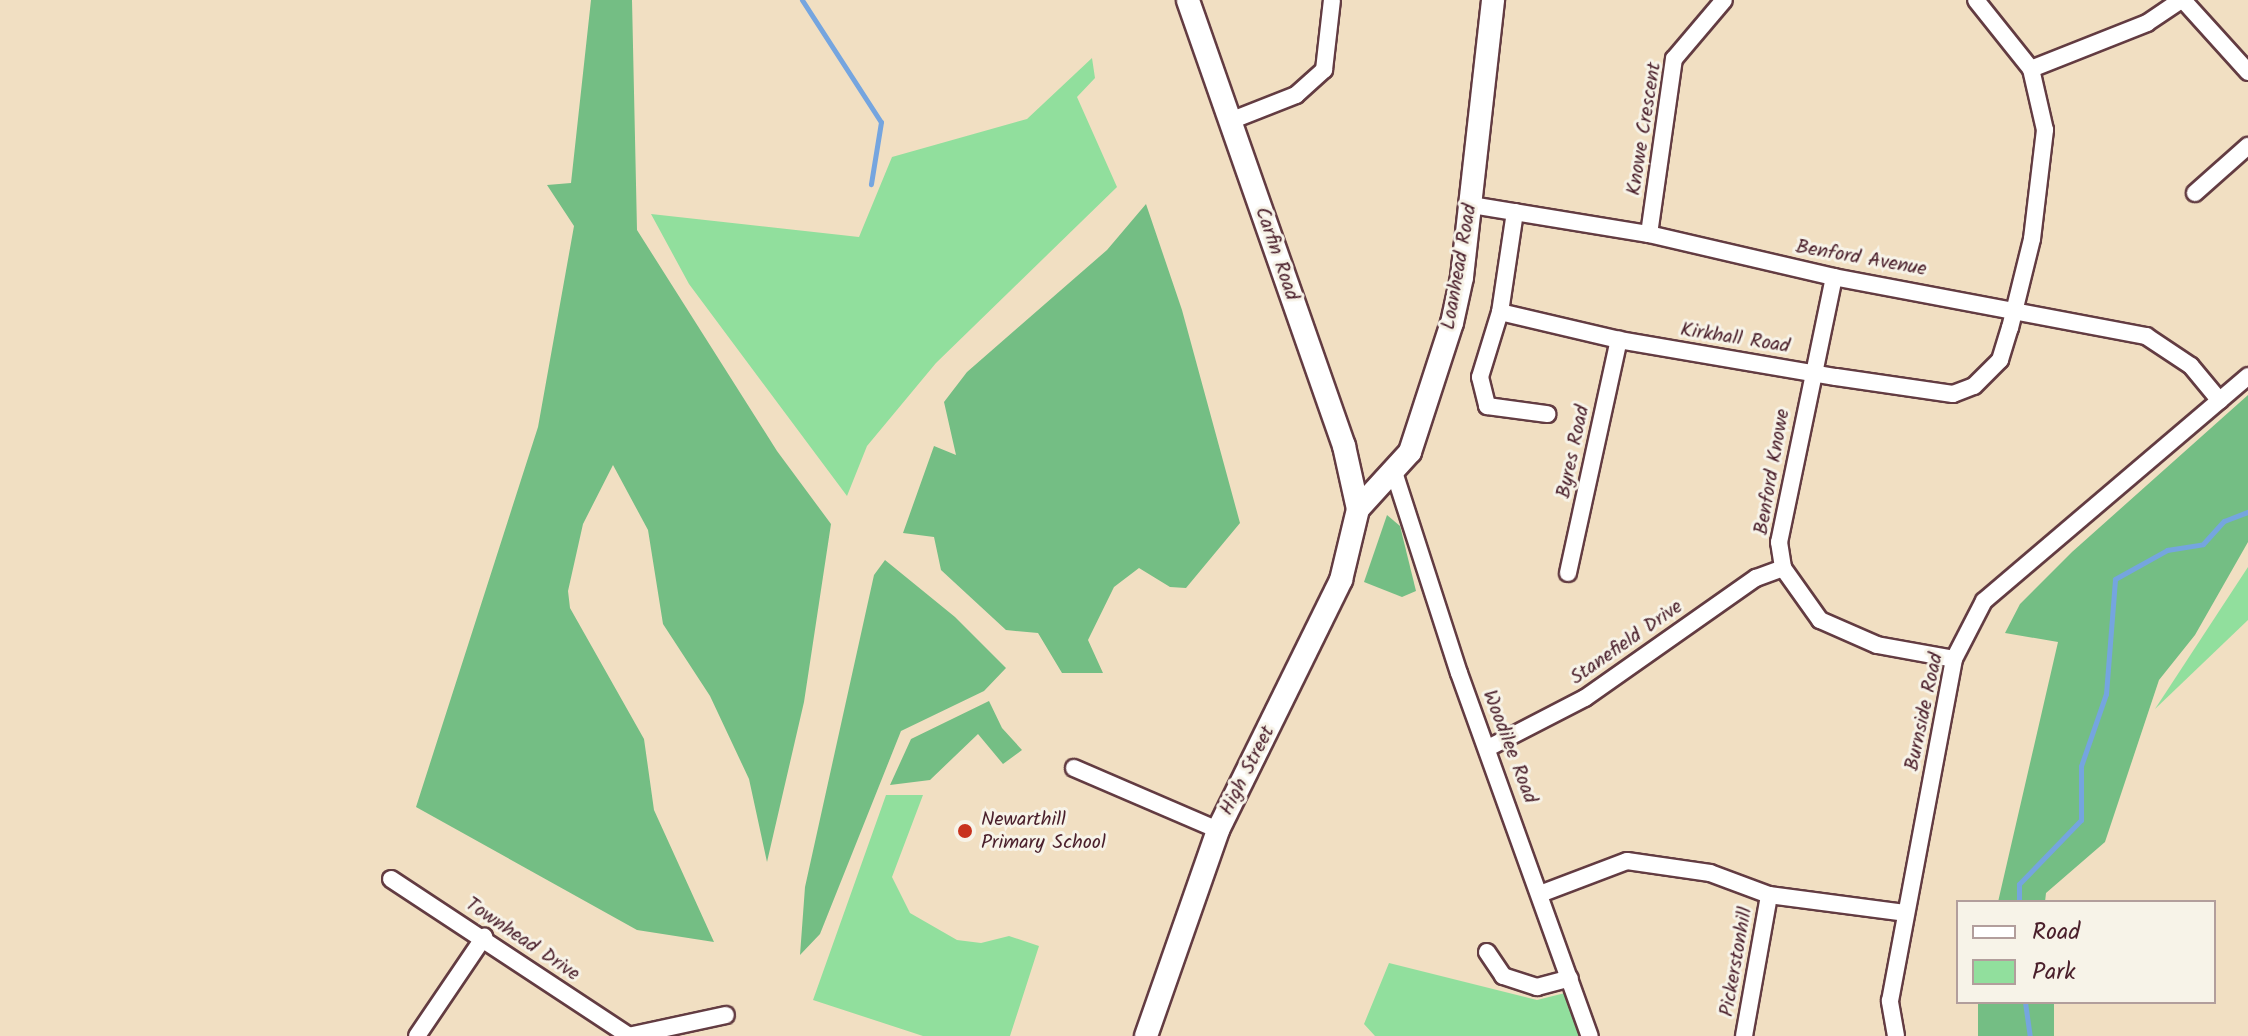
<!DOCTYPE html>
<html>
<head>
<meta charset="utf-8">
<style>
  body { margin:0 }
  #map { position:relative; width:2248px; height:1036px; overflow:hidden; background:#f1dfc2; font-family:Kalam,sans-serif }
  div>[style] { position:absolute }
  .green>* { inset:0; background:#91df9d }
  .forest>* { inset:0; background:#74be84; transform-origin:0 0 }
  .stream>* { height:5px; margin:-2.5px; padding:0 2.5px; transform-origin:2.5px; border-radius:2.5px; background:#75a5df }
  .roads { filter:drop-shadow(2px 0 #633c42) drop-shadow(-2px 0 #633c42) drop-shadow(0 2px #633c42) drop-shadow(0 -2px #633c42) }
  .street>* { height:16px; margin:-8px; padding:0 8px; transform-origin:8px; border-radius:8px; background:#fff }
  .secondary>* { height:22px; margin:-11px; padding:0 11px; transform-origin:11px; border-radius:11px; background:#fff }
  .dots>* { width:22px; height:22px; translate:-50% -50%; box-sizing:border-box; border:4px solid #f7f3e8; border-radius:50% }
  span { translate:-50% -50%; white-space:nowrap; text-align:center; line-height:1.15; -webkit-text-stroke:6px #f7f3e8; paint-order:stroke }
  .street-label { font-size:20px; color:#4a1f2b }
  .poi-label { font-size:20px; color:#4a1f2b }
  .left { translate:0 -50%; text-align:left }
  .legend { position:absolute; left:1956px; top:900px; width:260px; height:104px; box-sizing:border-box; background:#f7f3e8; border:2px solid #b29e9c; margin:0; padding:10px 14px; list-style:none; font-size:24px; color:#4a1f2b }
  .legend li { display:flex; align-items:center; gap:16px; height:40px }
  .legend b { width:40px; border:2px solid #b29e9c }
</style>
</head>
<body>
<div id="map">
  <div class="green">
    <div style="clip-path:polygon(1092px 58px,1095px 78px,1077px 97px,1117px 187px,936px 363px,867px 446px,847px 496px,689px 284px,651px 214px,859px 237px,892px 157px,1027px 119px)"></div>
    <div style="clip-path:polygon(2248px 567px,2248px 620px,2155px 709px)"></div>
    <div style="clip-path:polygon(886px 795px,923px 795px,892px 877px,910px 913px,957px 940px,981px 943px,1009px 936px,1039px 946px,1010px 1036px,923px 1036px,813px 1000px)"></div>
    <div style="clip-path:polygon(1389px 963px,1537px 1000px,1569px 992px,1585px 1036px,1375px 1036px,1364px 1024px)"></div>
  </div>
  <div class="forest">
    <div style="clip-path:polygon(591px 0,632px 0,637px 230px,777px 451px,831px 524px,804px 702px,767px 862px,749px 779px,710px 696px,663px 624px,648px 530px,613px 465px,583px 524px,568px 591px,570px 608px,644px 739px,654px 810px,714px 942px,637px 930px,416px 807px,538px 427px,574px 226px,547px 185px,571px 183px)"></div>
    <div style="clip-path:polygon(1146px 204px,1182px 310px,1240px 523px,1186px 588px,1170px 587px,1139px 568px,1114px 587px,1088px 640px,1103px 673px,1062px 673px,1038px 633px,1006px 630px,941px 570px,934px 537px,903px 533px,934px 446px,956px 455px,944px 402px,967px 372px,1107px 250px)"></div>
    <div style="clip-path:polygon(2248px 395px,2248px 542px,2195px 635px,2159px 680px,2105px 842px,2046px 893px,2045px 902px,1998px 902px,2058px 642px,2005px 633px,2020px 604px,2072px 552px)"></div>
    <div style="clip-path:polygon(1387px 515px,1400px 526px,1416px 591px,1402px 597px,1364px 582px)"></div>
    <div style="clip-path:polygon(885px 560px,955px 617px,1006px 668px,984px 691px,901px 731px,820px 934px,800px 955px,805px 887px,874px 575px)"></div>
    <div style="clip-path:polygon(989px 701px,1002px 728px,1022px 750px,1003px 764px,978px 734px,930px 780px,890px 785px,911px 739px)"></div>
    <div style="left:1978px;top:1002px;width:76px;height:34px"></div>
  </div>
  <div class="stream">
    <div style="left:802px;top:0;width:145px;rotate:57.1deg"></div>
    <div style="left:881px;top:122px;width:63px;rotate:99.2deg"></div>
    <div style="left:2019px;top:902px;width:18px;rotate:-90deg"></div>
    <div style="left:2019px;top:884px;width:89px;rotate:-45.9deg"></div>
    <div style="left:2081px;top:820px;width:54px;rotate:-90deg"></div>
    <div style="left:2081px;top:766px;width:76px;rotate:-70.9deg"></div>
    <div style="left:2106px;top:694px;width:115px;rotate:-85.5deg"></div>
    <div style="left:2115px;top:579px;width:60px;rotate:-29.1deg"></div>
    <div style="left:2167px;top:550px;width:36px;rotate:-9deg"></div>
    <div style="left:2203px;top:544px;width:31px;rotate:-48deg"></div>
    <div style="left:2224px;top:521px;width:26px;rotate:-21deg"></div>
    <div style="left:2025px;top:1002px;width:34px;rotate:82deg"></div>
  </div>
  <div class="roads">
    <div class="street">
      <div style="left:2183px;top:0;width:97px;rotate:47.9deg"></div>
      <div style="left:2031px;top:69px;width:125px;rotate:-21.6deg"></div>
      <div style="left:2147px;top:23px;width:41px;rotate:-34.1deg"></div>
      <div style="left:1230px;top:121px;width:71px;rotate:-21.5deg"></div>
      <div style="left:1296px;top:95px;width:38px;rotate:-42deg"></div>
      <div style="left:1324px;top:70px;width:70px;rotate:-83.5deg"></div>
      <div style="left:2195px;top:193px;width:71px;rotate:-41.6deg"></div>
      <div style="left:1471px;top:205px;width:180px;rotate:9.3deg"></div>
      <div style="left:1649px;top:234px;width:190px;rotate:13.1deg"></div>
      <div style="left:1834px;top:277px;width:318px;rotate:10.7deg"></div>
      <div style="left:2146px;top:336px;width:54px;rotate:33.7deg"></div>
      <div style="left:2191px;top:366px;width:45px;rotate:50.4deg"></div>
      <div style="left:1515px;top:212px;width:101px;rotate:98.5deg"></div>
      <div style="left:1500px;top:312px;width:122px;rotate:13.2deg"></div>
      <div style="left:1619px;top:340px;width:220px;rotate:9.7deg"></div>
      <div style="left:1836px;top:377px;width:118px;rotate:8.3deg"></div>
      <div style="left:1953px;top:394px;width:22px;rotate:-21deg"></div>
      <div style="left:1974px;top:386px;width:37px;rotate:-45deg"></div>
      <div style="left:2000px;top:360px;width:34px;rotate:-73deg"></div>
      <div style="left:2010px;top:328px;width:92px;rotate:-76.1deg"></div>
      <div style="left:2032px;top:239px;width:110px;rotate:-83.2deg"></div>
      <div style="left:2045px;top:130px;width:63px;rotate:-102.9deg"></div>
      <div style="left:2031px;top:69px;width:88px;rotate:-128.6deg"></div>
      <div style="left:1649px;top:234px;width:177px;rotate:-81.9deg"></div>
      <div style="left:1674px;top:59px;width:77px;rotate:-49.7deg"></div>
      <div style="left:1834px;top:277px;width:271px;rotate:101.7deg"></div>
      <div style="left:1779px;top:542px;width:26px;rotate:81deg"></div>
      <div style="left:1783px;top:568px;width:64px;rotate:54.6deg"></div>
      <div style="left:1820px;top:620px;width:62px;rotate:23.7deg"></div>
      <div style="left:1877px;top:645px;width:78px;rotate:10.3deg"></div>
      <div style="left:1500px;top:312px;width:68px;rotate:107.1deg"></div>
      <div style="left:1480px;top:377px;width:30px;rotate:76deg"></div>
      <div style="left:1487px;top:406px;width:61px;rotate:7.6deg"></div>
      <div style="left:1394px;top:472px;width:211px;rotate:72.1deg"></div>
      <div style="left:1459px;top:673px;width:386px;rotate:70.2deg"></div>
      <div style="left:1568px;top:573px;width:239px;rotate:-77.7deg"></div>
      <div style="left:1490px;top:747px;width:107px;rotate:-27.3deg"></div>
      <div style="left:1585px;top:698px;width:209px;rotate:-35.1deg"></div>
      <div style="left:1756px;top:578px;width:29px;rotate:-20deg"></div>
      <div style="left:1074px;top:768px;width:157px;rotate:23.3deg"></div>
      <div style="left:391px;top:879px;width:285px;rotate:33.4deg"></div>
      <div style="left:1540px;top:894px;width:93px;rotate:-20.8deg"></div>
      <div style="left:1627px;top:861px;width:84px;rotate:8.2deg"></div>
      <div style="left:1710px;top:873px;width:63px;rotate:20.4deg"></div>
      <div style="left:1769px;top:895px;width:137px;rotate:7.5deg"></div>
      <div style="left:1487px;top:952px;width:29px;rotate:56deg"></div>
      <div style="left:1503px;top:976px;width:36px;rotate:18deg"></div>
      <div style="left:1537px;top:987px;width:34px;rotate:-15deg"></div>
      <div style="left:417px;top:1036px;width:120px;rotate:-55.9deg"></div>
      <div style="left:629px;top:1036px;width:99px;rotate:-12.2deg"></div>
      <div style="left:1744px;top:1036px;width:143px;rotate:-79.9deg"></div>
      <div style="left:1896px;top:1036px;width:36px;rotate:-100deg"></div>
      <div style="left:1890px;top:1001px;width:348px;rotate:-79.4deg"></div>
      <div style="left:1954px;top:659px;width:65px;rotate:-62.7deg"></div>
      <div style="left:1984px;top:601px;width:347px;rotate:-40.4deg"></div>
    </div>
    <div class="secondary">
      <div style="left:1358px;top:509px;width:77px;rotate:-47.6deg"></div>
      <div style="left:1410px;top:452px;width:136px;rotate:-72deg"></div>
      <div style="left:1452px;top:323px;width:47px;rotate:-77.7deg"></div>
      <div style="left:1462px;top:277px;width:279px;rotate:-83.6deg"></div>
      <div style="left:1146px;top:1036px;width:218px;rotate:-70.7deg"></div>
      <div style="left:1218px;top:830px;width:279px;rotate:-63.8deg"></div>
      <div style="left:1341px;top:580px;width:73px;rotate:-76.5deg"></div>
      <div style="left:1358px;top:509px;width:65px;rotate:-102.5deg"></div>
      <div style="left:1344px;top:446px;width:472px;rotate:-109.3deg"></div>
    </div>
  </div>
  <div class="dots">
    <div style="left:965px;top:831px;background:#c8321e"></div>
  </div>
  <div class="street-label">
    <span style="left:1645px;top:129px;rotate:-81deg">Knowe Crescent</span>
    <span style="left:1276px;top:254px;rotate:71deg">Carfin Road</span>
    <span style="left:1861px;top:259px;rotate:10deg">Benford Avenue</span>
    <span style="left:1460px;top:267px;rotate:-80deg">Loanhead Road</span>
    <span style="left:1735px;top:339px;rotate:9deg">Kirkhall Road</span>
    <span style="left:1574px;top:452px;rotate:-78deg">Byres Road</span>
    <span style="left:1773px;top:472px;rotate:-80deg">Benford Knowe</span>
    <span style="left:1627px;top:643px;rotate:-35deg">Stanefield Drive</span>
    <span style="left:1925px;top:712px;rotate:-78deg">Burnside Road</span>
    <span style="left:1509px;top:747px;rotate:69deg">Woodilee Road</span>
    <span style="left:1248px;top:771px;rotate:-63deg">High Street</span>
    <span style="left:522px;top:940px;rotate:34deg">Townhead Drive</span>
    <span style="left:1737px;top:962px;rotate:-80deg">Pickerstonhill</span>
  </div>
  <div class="poi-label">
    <span class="left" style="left:981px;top:832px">Newarthill<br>Primary School</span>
  </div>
  <ul class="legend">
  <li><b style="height:10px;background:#fff"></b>Road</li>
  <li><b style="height:22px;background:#91df9d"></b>Park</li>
  </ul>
</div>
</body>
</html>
